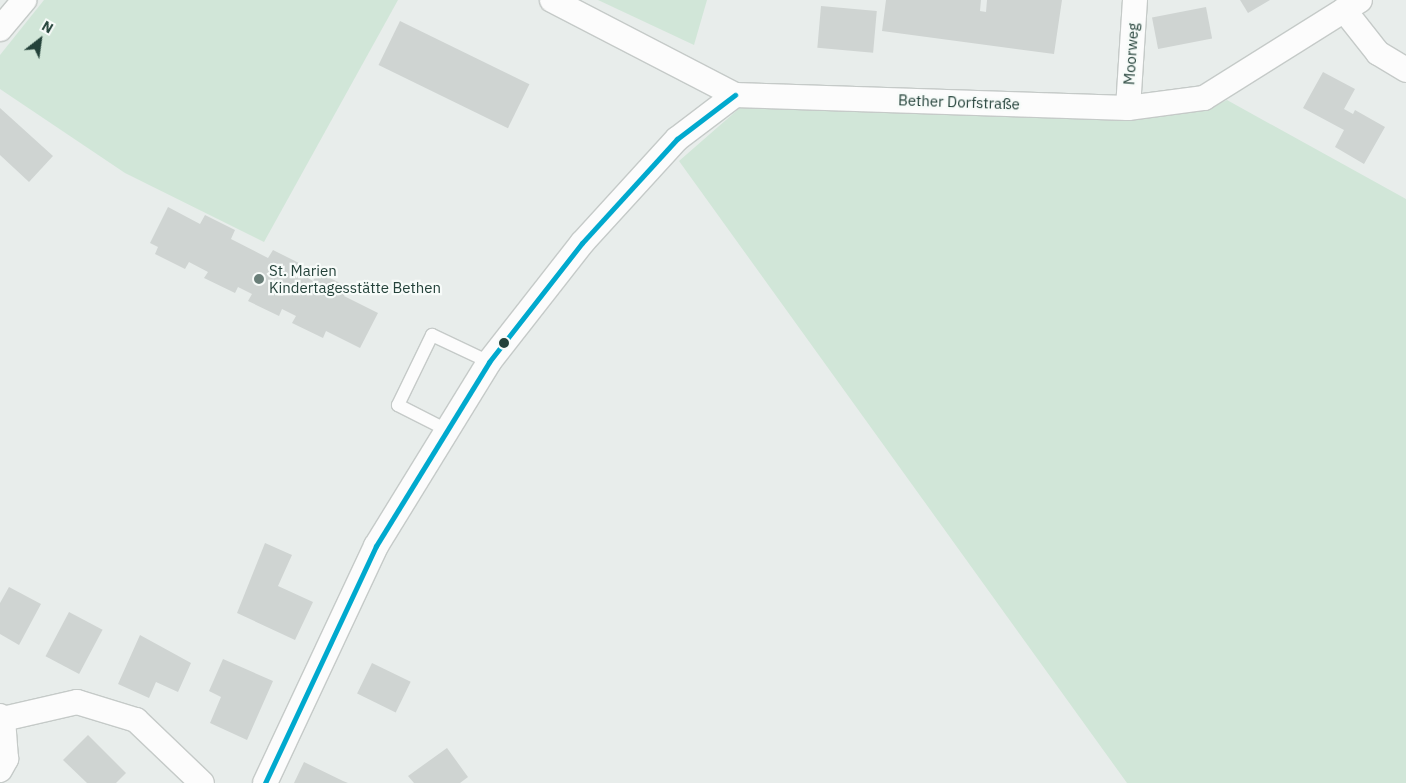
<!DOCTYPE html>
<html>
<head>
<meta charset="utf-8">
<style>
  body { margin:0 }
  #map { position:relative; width:1406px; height:783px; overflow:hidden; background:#e8edeb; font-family:"IBM Plex Sans",sans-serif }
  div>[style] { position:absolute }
  .green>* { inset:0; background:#d1e6d8 }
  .building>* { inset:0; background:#cfd4d2; transform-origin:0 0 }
  .roads { filter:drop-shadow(1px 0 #c5cac8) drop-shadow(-1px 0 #c5cac8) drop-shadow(0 1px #c5cac8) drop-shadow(0 -1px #c5cac8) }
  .service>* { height:12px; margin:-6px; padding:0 6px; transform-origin:6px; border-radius:6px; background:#fcfcfc }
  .minor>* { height:24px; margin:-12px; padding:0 12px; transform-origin:12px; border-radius:12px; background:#fcfcfc }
  .bus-1>* { height:5px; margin:-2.5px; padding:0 2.5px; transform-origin:2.5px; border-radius:2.5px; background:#00a9ce }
  .dots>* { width:14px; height:14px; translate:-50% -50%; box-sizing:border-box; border:2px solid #f7fbf9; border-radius:50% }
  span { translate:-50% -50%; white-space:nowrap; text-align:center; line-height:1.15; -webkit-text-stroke:4.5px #f7fbf9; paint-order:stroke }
  .street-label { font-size:15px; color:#24423a }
  .poi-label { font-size:15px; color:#24423a }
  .left { translate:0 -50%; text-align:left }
  .north { position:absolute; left:15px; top:15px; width:50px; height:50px; -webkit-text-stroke:4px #f7fbf9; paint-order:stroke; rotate:30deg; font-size:14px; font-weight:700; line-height:20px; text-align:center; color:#24423a }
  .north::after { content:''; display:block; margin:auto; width:18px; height:22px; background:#24423a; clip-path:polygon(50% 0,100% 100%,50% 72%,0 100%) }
</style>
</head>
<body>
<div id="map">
  <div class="green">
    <div style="clip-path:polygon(44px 0,398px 0,264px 242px,125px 173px,0 89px,0 55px)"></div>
    <div style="clip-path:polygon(598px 0,707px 0,694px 45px)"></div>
    <div style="clip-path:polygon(1227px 100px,1406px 199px,1406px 783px,1127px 783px,679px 161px,742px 106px,1135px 116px,1210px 108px)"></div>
  </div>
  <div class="building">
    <div style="clip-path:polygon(886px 0,981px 0,980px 11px,986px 12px,987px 0,1062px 0,1054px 54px,882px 31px)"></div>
    <div style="clip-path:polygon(1240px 0,1270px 0,1248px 13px)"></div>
    <div style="left:821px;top:6px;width:56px;height:42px;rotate:5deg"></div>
    <div style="left:1206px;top:7px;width:32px;height:55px;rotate:79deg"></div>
    <div style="left:400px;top:21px;width:144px;height:49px;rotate:26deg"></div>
    <div style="clip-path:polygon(1323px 72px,1355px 89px,1344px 109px,1353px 114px,1355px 110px,1385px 127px,1364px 164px,1335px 147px,1344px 130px,1303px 108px)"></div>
    <div style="clip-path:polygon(0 108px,53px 156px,29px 182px,0 155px)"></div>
    <div style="clip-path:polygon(168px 207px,200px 224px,205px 215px,235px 230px,231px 239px,268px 258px,273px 250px,303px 265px,299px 273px,313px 281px,318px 272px,348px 287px,344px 296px,378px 313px,360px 348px,326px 331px,323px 338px,292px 323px,296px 316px,282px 309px,279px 316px,248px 301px,252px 294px,238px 287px,235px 293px,204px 278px,208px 272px,189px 262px,185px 269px,155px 254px,158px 247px,150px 243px)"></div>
    <div style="clip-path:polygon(265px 543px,292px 555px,278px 586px,313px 602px,295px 640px,237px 613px)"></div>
    <div style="clip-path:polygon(9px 587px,41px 604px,19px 645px,0 634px,0 603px)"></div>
    <div style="left:69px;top:612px;width:38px;height:50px;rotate:28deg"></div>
    <div style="clip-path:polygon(140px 635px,191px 663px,178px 692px,156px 682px,149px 698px,118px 684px)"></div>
    <div style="clip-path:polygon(223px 659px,273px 681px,247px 740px,210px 723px,221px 697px,209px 691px)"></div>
    <div style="left:372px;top:663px;width:43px;height:34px;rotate:26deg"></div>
    <div style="clip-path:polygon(88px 735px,126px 773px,116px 783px,87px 783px,63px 760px)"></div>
    <div style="clip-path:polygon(447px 748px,468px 777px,460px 783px,414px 783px,408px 776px)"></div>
    <div style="clip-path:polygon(304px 762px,343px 781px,348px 783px,294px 783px)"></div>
  </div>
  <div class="roads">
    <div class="service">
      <div style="left:447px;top:430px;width:55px;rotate:-153deg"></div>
      <div style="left:398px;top:405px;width:78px;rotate:-64.1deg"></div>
      <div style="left:432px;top:335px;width:63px;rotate:25.3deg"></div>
    </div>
    <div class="minor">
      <div style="left:552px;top:0;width:206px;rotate:27.4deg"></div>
      <div style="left:735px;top:95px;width:393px;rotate:1.9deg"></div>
      <div style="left:1128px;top:108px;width:77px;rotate:-7.5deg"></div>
      <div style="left:1204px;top:98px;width:184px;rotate:-32.1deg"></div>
      <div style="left:1344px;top:10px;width:55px;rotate:51.7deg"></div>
      <div style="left:1378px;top:53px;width:33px;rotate:31deg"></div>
      <div style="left:0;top:29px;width:38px;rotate:-50deg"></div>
      <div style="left:1128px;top:108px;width:108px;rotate:-86.3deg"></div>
      <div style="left:0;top:716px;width:4px;rotate:45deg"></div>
      <div style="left:3px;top:719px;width:76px;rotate:-12.9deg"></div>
      <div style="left:77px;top:702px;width:62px;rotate:17deg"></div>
      <div style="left:136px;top:720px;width:91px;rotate:43.7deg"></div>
      <div style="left:0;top:770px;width:13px;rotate:-61deg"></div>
      <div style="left:6px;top:759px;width:40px;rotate:-94.3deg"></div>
      <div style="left:265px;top:783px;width:262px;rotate:-64.9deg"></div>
      <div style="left:376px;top:546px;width:216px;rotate:-58.4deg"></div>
      <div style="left:489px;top:362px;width:151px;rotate:-52deg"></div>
      <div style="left:582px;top:243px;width:141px;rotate:-47.6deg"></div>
      <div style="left:677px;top:139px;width:73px;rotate:-37.2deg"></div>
    </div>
  </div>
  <div class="bus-1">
    <div style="left:265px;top:783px;width:262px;rotate:-64.9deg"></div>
    <div style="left:376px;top:546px;width:216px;rotate:-58.4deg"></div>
    <div style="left:489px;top:362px;width:151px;rotate:-52deg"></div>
    <div style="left:582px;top:243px;width:141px;rotate:-47.6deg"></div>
    <div style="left:677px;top:139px;width:73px;rotate:-37.2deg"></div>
  </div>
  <div class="dots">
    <div style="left:259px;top:279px;background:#697e78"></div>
    <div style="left:504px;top:343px;background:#24423a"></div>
  </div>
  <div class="street-label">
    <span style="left:1131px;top:54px;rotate:-86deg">Moorweg</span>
    <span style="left:959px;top:102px;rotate:2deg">Bether Dorfstraße</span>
  </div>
  <div class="poi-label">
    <span class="left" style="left:269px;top:279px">St. Marien<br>Kindertagesstätte Bethen</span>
  </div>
  <div class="north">N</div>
</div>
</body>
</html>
